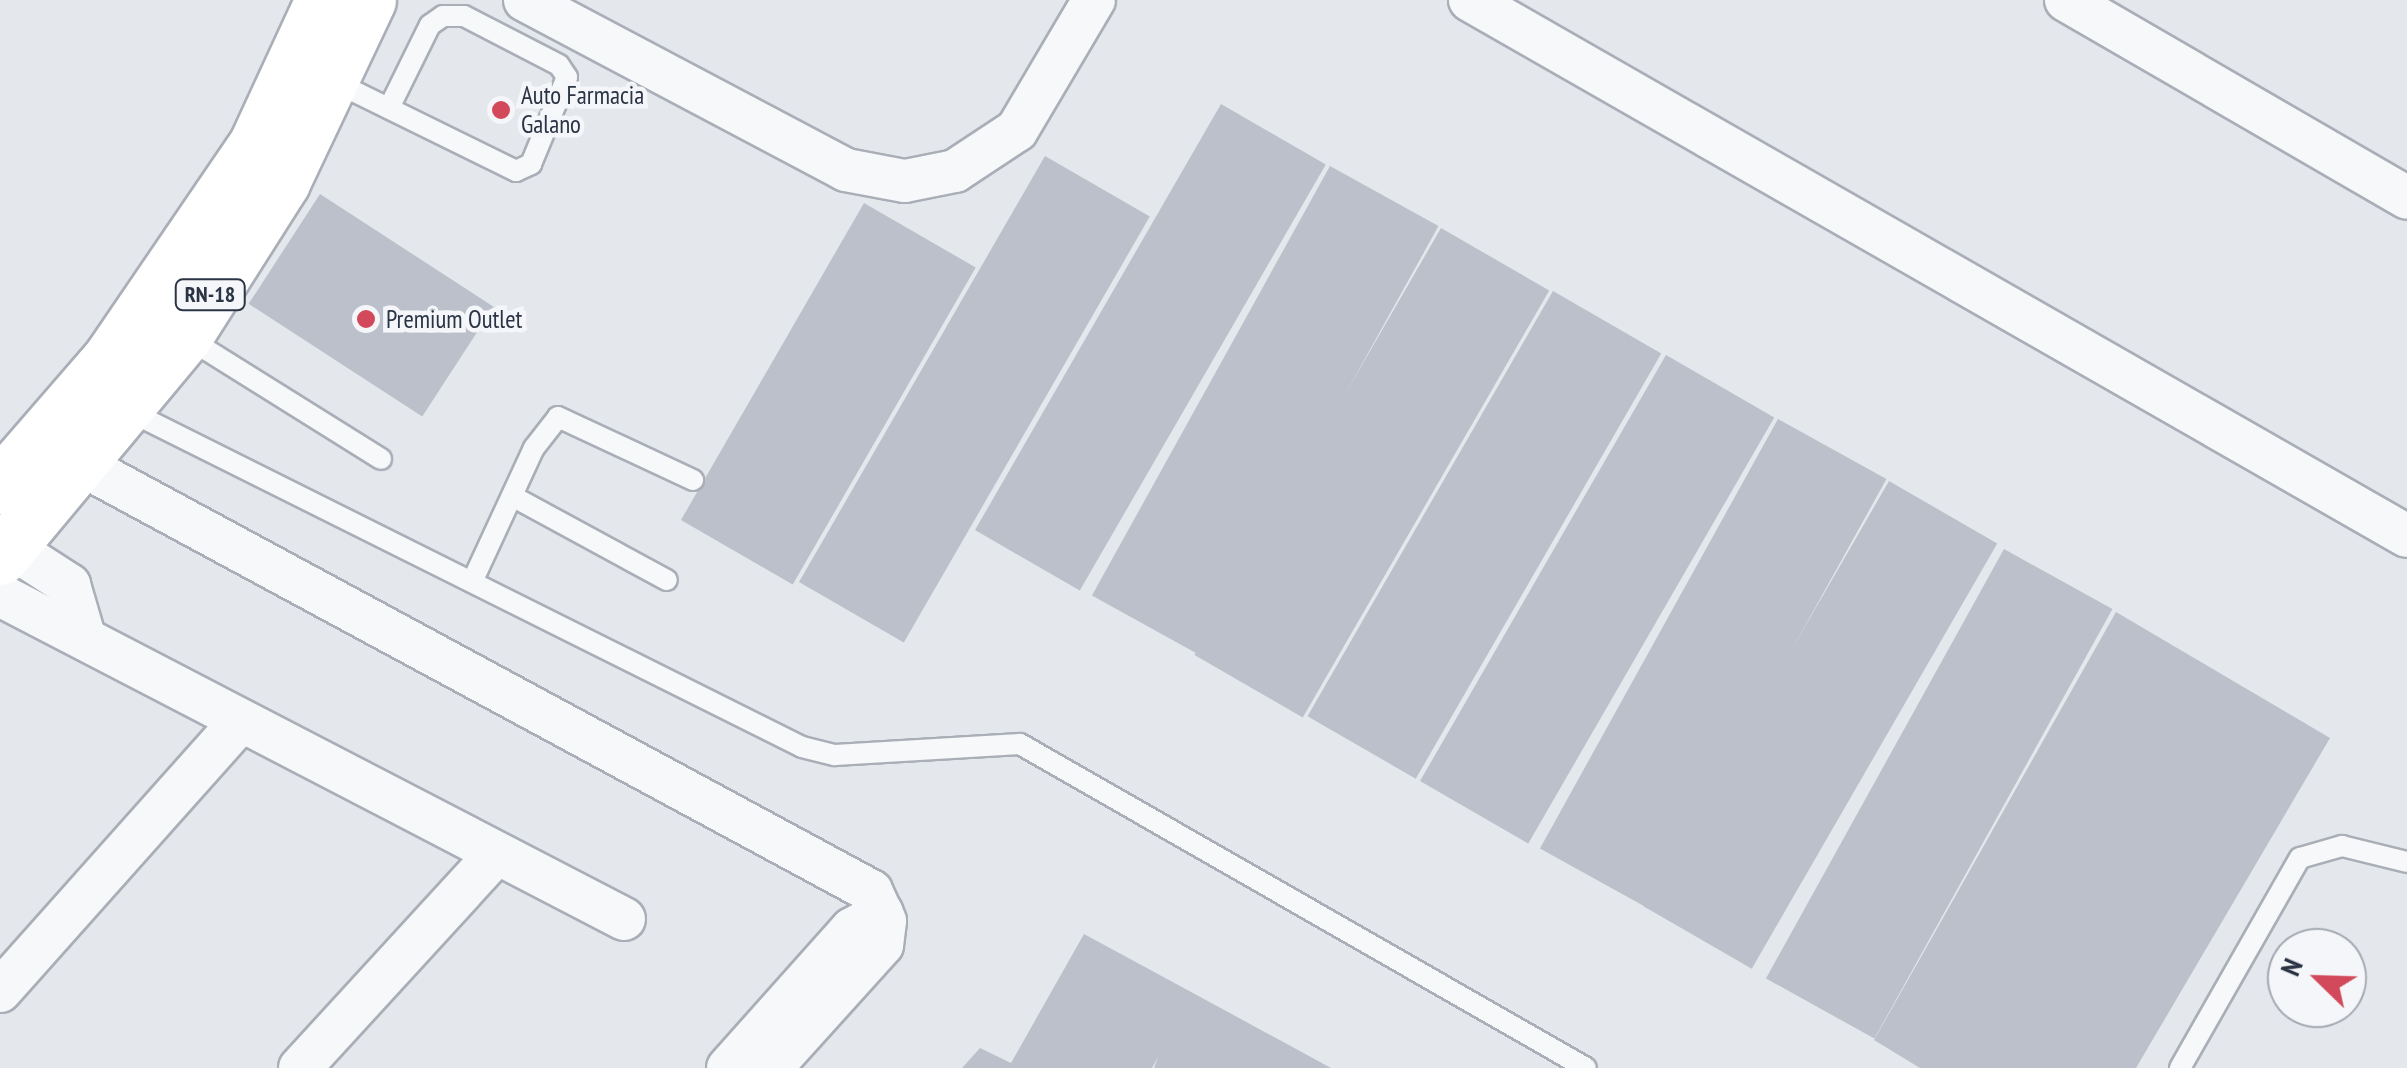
<!DOCTYPE html>
<html>
<head>
<meta charset="utf-8">
<style>
  body { margin:0 }
  #map { position:relative; width:2407px; height:1068px; overflow:hidden; background:#e4e7ec; font-family:"PT Sans Narrow",sans-serif }
  div>[style] { position:absolute }
  .building>* { inset:0; background:#bbc0ca; transform-origin:0 0 }
  .roads { filter:drop-shadow(2px 0 #a9aeb7) drop-shadow(-2px 0 #a9aeb7) drop-shadow(0 2px #a9aeb7) drop-shadow(0 -2px #a9aeb7) }
  .service>* { height:20px; margin:-10px; padding:0 10px; transform-origin:10px; border-radius:10px; background:#f7f8fa }
  .minor>* { height:42px; margin:-21px; padding:0 21px; transform-origin:21px; border-radius:21px; background:#f7f8fa }
  .primary>* { height:55px; margin:-27.5px; padding:0 27.5px; transform-origin:27.5px; border-radius:27.5px; background:#fff }
  .dots>* { width:28px; height:28px; translate:-50% -50%; box-sizing:border-box; border:5px solid #f4f6f9; border-radius:50% }
  span { translate:-50% -50%; white-space:nowrap; text-align:center; line-height:1.15; -webkit-text-stroke:9px #f4f6f9; paint-order:stroke }
  .shield-label span { padding:2px 8px; background:#f4f6f9; border:2px solid; border-radius:8px; -webkit-text-stroke-width:0 }
  .shield-label { font-size:22px; color:#2b3445; font-weight:700 }
  .poi-label { font-size:25px; color:#2b3445 }
  .left { translate:0 -50%; text-align:left }
  .north { position:absolute; left:2267px; top:928px; width:100px; height:100px; box-sizing:border-box; background:#f4f6f9; border:2px solid #a4a8b1; border-radius:50%; rotate:293deg; font-size:28px; font-weight:700; line-height:40px; text-align:center; color:#2b3445 }
  .north::after { content:''; display:block; margin:auto; width:35px; height:45px; background:#d1495b; clip-path:polygon(50% 0,100% 100%,50% 72%,0 100%) }
</style>
</head>
<body>
<div id="map">
  <div class="building">
    <div style="left:1221px;top:104px;width:121px;height:492px;rotate:30deg"></div>
    <div style="left:1045px;top:156px;width:121px;height:492px;rotate:30deg"></div>
    <div style="left:1330px;top:166px;width:124px;height:491px;rotate:29deg"></div>
    <div style="left:320px;top:194px;width:207px;height:131px;rotate:33deg"></div>
    <div style="left:864px;top:203px;width:129px;height:366px;rotate:30deg"></div>
    <div style="left:1441px;top:228px;width:125px;height:493px;rotate:30deg"></div>
    <div style="left:1553px;top:291px;width:125px;height:491px;rotate:30deg"></div>
    <div style="left:1666px;top:355px;width:125px;height:492px;rotate:30deg"></div>
    <div style="left:1778px;top:419px;width:124px;height:491px;rotate:29deg"></div>
    <div style="left:1889px;top:481px;width:125px;height:491px;rotate:30deg"></div>
    <div style="left:2004px;top:549px;width:124px;height:491px;rotate:29deg"></div>
    <div style="clip-path:polygon(2116px 612px,2330px 738px,2136px 1068px,1920px 1068px,1874px 1040px)"></div>
    <div style="clip-path:polygon(1084px 934px,1193px 993px,1331px 1068px,1154px 1068px,1158px 1057px,1152px 1068px,962px 1068px,980px 1048px,1011px 1063px)"></div>
  </div>
  <div class="roads">
    <div class="service">
      <div style="left:333px;top:81px;width:204px;rotate:26.2deg"></div>
      <div style="left:516px;top:171px;width:17px;rotate:-25deg"></div>
      <div style="left:531px;top:164px;width:94px;rotate:-67.5deg"></div>
      <div style="left:567px;top:77px;width:14px;rotate:-124deg"></div>
      <div style="left:559px;top:65px;width:107px;rotate:-152.7deg"></div>
      <div style="left:464px;top:16px;width:21px;rotate:180deg"></div>
      <div style="left:443px;top:16px;width:16px;rotate:145deg"></div>
      <div style="left:430px;top:25px;width:93px;rotate:116.3deg"></div>
      <div style="left:186px;top:337px;width:230px;rotate:32deg"></div>
      <div style="left:129px;top:411px;width:752px;rotate:26.53deg"></div>
      <div style="left:802px;top:747px;width:34px;rotate:14deg"></div>
      <div style="left:835px;top:755px;width:185px;rotate:-3.4deg"></div>
      <div style="left:1020px;top:744px;width:652px;rotate:29.79deg"></div>
      <div style="left:512px;top:496px;width:176px;rotate:28.5deg"></div>
      <div style="left:472px;top:582px;width:148px;rotate:-65.2deg"></div>
      <div style="left:534px;top:448px;width:39px;rotate:-52deg"></div>
      <div style="left:558px;top:417px;width:149px;rotate:25deg"></div>
      <div style="left:2180px;top:1068px;width:242px;rotate:-60.3deg"></div>
      <div style="left:2300px;top:858px;width:44px;rotate:-15.9deg"></div>
      <div style="left:2342px;top:846px;width:67px;rotate:13.8deg"></div>
    </div>
    <div class="minor">
      <div style="left:525px;top:0;width:363px;rotate:27.9deg"></div>
      <div style="left:846px;top:170px;width:60px;rotate:10.6deg"></div>
      <div style="left:905px;top:181px;width:51px;rotate:-11.3deg"></div>
      <div style="left:955px;top:171px;width:74px;rotate:-33.5deg"></div>
      <div style="left:1017px;top:130px;width:151px;rotate:-59.4deg"></div>
      <div style="left:1470px;top:0;width:1079px;rotate:29.77deg"></div>
      <div style="left:2066px;top:0;width:394px;rotate:30.1deg"></div>
      <div style="left:82px;top:465px;width:897px;rotate:28.37deg"></div>
      <div style="left:871px;top:891px;width:33px;rotate:65deg"></div>
      <div style="left:885px;top:921px;width:24px;rotate:97deg"></div>
      <div style="left:882px;top:945px;width:166px;rotate:132.1deg"></div>
      <div style="left:9px;top:546px;width:72px;rotate:33deg"></div>
      <div style="left:69px;top:585px;width:53px;rotate:73.6deg"></div>
      <div style="left:0;top:595px;width:703px;rotate:27.44deg"></div>
      <div style="left:0;top:991px;width:359px;rotate:-48.3deg"></div>
      <div style="left:300px;top:1068px;width:289px;rotate:-47.5deg"></div>
      <div style="left:728px;top:1068px;width:186px;rotate:-48.3deg"></div>
      <div style="left:852px;top:929px;width:34px;rotate:-28deg"></div>
    </div>
    <div class="primary">
      <div style="left:0;top:486px;width:168px;rotate:-49.1deg"></div>
      <div style="left:110px;top:359px;width:259px;rotate:-55.7deg"></div>
      <div style="left:256px;top:145px;width:160px;rotate:-65.2deg"></div>
      <div style="left:0;top:557px;width:289px;rotate:-50.2deg"></div>
      <div style="left:185px;top:335px;width:181px;rotate:-57.6deg"></div>
      <div style="left:282px;top:182px;width:201px;rotate:-64.7deg"></div>
    </div>
  </div>
  <div class="dots">
    <div style="left:501px;top:110px;background:#d1495b"></div>
    <div style="left:366px;top:319px;background:#d1495b"></div>
  </div>
  <div class="shield-label">
    <span style="left:210px;top:295px">RN-18</span>
  </div>
  <div class="poi-label">
    <span class="left" style="left:521px;top:110px">Auto Farmacia<br>Galano</span>
    <span class="left" style="left:386px;top:319px">Premium Outlet</span>
  </div>
  <div class="north">N</div>
</div>
</body>
</html>
